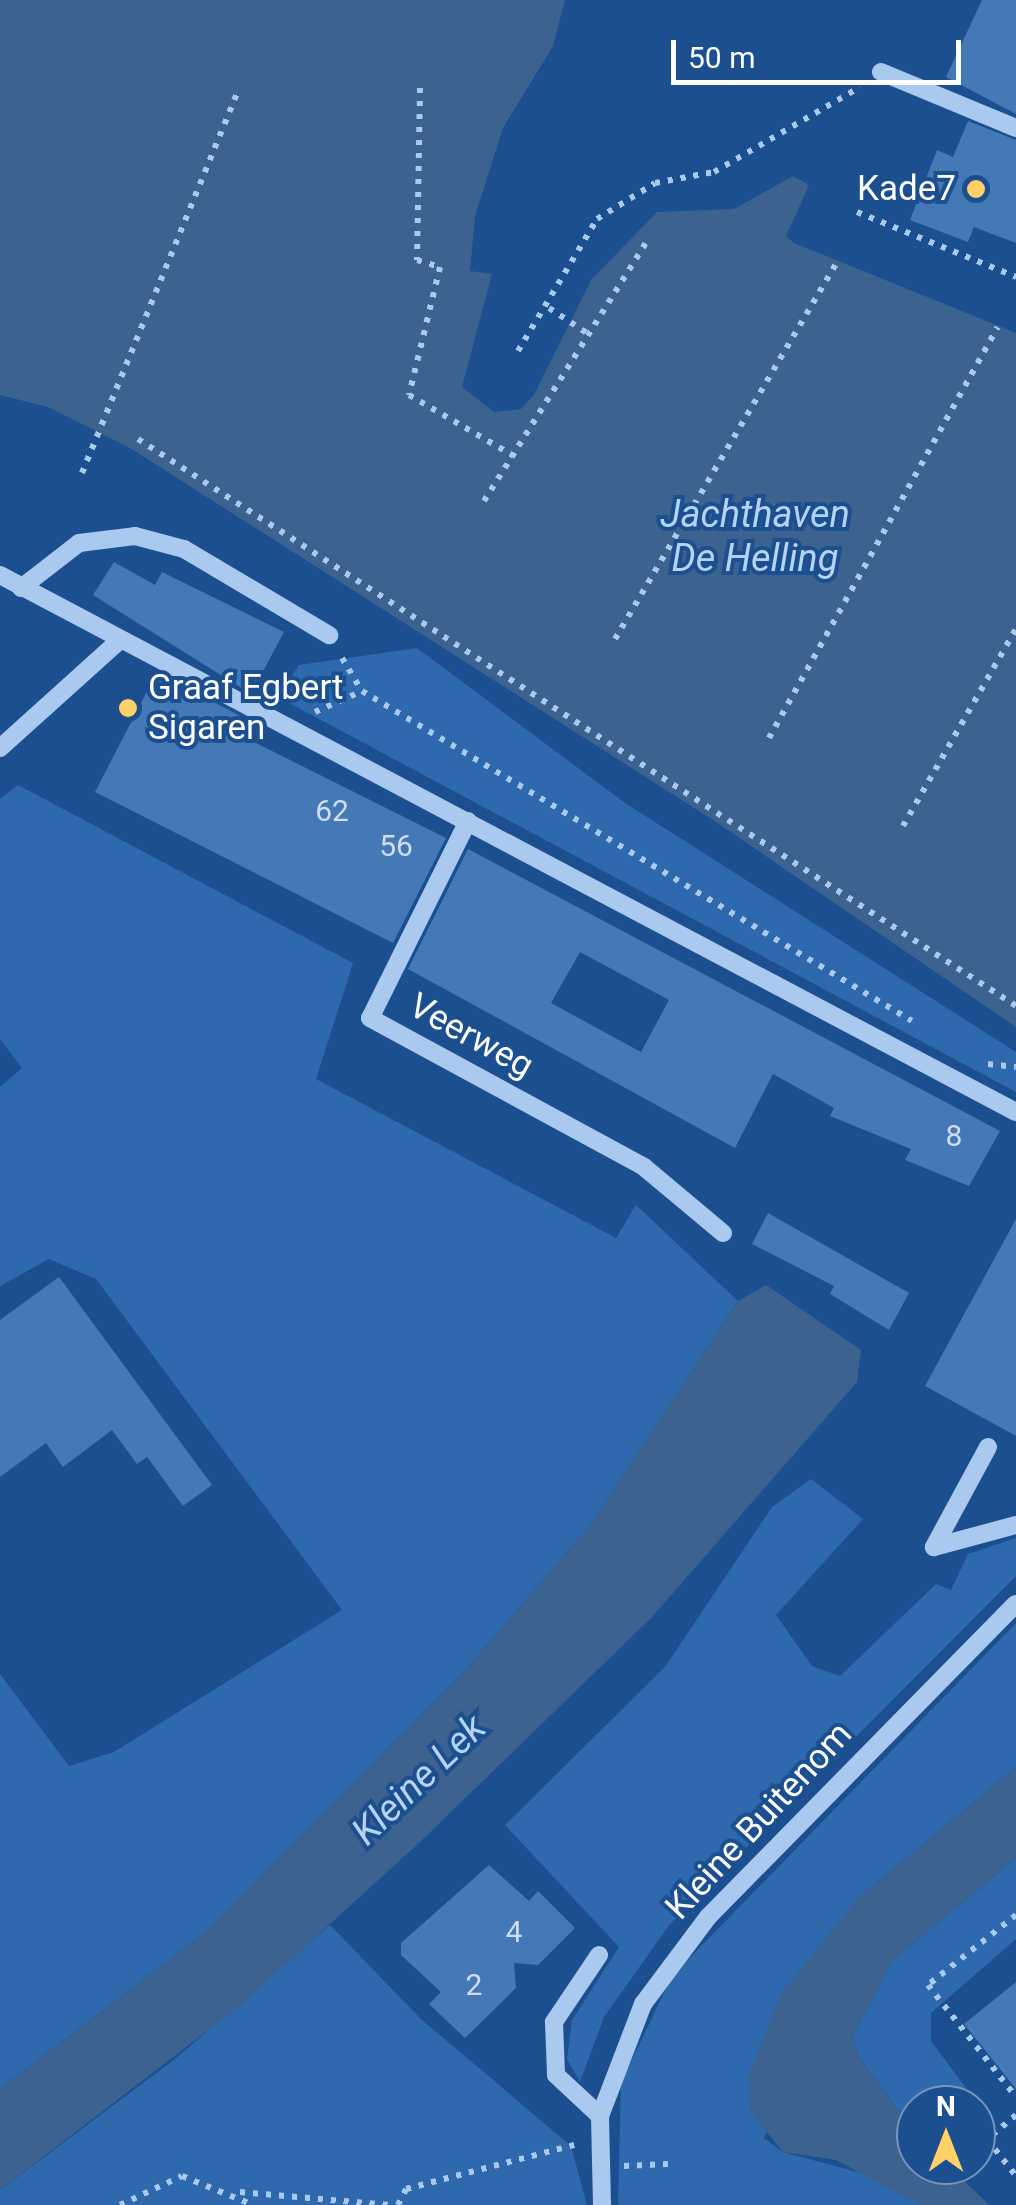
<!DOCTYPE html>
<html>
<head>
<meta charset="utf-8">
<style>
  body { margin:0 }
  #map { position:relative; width:1016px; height:2205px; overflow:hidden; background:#1b4f8f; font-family:Roboto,sans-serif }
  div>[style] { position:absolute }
  .green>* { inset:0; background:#2e69ad }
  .water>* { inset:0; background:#3c6290 }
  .building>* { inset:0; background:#4478b7 }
  .path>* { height:6px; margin-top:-3px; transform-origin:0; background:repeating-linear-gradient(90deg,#a9c9ee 0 5px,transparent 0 13px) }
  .minor>* { height:18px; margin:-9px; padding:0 9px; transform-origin:9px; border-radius:9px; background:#a9c9ee }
  .dots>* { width:28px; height:28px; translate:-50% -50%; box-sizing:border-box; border:5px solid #1b4f8f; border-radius:50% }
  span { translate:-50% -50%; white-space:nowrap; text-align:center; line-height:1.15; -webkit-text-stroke:8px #1b4f8f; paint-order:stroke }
  .number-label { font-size:30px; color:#d0dded }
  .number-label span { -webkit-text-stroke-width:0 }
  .poi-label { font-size:35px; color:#fff }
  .right { translate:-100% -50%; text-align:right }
  .left { translate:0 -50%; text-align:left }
  .street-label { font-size:35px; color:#fff }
  .water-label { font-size:38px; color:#b5d3f5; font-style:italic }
  .north { position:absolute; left:896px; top:2085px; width:100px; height:100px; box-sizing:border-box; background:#1b4f8f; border:2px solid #7695bc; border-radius:50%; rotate:0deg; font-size:28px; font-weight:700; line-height:40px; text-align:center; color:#fff }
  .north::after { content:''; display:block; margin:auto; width:35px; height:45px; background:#ffd166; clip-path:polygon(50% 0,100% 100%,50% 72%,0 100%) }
  .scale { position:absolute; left:671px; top:40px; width:290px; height:45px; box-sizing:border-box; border:5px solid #fff; border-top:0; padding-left:12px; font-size:30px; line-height:35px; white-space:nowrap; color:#fff; -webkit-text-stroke:8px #1b4f8f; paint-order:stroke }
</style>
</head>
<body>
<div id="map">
  <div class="green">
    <div style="clip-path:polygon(417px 648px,625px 803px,1016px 1052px,1016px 1092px,278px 697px,299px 665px)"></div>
    <div style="clip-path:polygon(18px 785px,353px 963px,316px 1079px,616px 1238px,636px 1205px,738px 1301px,588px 1528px,463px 1673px,202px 1935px,0 2089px,0 1674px,69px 1766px,114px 1752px,342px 1610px,96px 1279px,49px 1259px,0 1286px,0 1087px,22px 1068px,0 1039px,0 799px)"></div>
    <div style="clip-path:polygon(811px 1479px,863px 1519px,776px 1615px,812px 1666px,840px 1676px,936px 1584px,951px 1590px,968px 1554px,1016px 1538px,1016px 1576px,670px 1924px,604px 2017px,580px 2082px,567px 2059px,572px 2020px,619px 1947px,505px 1825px,665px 1667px,772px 1507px)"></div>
    <div style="clip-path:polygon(1016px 1623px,1016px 1767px,857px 1899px,764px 2138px,783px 2152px,887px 2180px,920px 2205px,618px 2205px,621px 2083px,672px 1976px)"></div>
    <div style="clip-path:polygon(1016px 1858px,1016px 1939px,931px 2013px,931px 2041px,995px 2127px,976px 2154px,976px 2105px,916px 2105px,916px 2133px,860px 2059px,853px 2035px,893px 1960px)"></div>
    <div style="clip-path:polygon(330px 1925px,421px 2019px,571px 2146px,587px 2205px,0 2205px,0 2190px,175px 2059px)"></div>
  </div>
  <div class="water">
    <div style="clip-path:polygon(0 0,565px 0,553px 46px,503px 128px,475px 216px,470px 271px,492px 274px,462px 387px,494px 412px,521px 409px,534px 395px,591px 280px,657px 212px,734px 209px,793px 176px,809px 185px,786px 236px,794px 243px,1016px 333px,1016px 1027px,713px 820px,130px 448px,48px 407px,0 395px)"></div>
    <div style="clip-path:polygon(766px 1285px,861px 1350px,857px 1382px,652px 1617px,419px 1843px,241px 2005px,0 2190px,0 2089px,202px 1935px,463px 1673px,588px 1528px,738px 1301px)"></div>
    <div style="clip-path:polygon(1016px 1767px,1016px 1858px,893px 1960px,853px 2035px,860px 2059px,916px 2133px,916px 2165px,948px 2165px,989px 2205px,920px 2205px,836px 2160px,783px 2152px,750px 2111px,749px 2076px,780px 1995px,857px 1899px)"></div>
  </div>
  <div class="building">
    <div style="clip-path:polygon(982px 0,1016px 0,1016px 114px,946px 77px)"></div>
    <div style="clip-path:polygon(968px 121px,1016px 140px,1016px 243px,974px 227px,968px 242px,910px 220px,937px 150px,953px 157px)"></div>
    <div style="clip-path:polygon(114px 562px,155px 585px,162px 572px,284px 632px,251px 694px,93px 595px)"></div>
    <div style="clip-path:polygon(157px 672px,240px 716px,232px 731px,446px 838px,393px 943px,95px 792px)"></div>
    <div style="clip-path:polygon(evenodd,468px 849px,1000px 1131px,969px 1186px,905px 1160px,911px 1149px,830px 1116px,834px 1108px,773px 1074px,735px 1148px,408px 969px,468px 849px,580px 952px,669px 1000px,641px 1052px,551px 1003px,580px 952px)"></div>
    <div style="clip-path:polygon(768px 1213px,909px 1293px,889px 1330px,830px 1294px,834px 1286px,752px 1244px)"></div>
    <div style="clip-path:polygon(1016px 1219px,1016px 1436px,925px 1386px)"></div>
    <div style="clip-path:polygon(59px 1277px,212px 1485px,183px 1506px,147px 1457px,137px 1464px,112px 1430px,63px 1467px,46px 1443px,0 1477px,0 1320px)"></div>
    <div style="clip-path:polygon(489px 1865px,529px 1901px,538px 1891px,575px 1928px,538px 1965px,514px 1963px,516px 1988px,465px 2038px,429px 2004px,441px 1992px,401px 1955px,401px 1943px)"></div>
    <div style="clip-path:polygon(1016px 1982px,1016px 2089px,964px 2024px)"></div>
  </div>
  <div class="path">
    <div style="left:420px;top:88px;width:172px;rotate:91deg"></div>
    <div style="left:417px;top:260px;width:24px;rotate:17deg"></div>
    <div style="left:440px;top:267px;width:132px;rotate:103.6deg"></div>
    <div style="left:409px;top:395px;width:121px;rotate:30.2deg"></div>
    <div style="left:857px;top:212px;width:172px;rotate:22.2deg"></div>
    <div style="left:549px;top:308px;width:49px;rotate:33.4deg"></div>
    <div style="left:518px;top:351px;width:154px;rotate:-59.1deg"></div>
    <div style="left:597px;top:219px;width:68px;rotate:-31.8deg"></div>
    <div style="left:655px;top:183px;width:60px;rotate:-10.6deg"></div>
    <div style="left:714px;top:172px;width:169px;rotate:-30.2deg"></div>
    <div style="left:138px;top:439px;width:1045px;rotate:32.85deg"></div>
    <div style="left:82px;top:473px;width:415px;rotate:-67.8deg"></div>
    <div style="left:484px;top:501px;width:310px;rotate:-57.9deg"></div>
    <div style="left:615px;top:639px;width:435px;rotate:-59.5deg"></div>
    <div style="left:342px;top:658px;width:39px;rotate:59deg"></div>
    <div style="left:315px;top:712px;width:51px;rotate:-24.1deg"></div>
    <div style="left:362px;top:691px;width:641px;rotate:30.96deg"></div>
    <div style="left:769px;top:738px;width:470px;rotate:-60.9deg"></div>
    <div style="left:903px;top:826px;width:227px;rotate:-60.2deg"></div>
    <div style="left:988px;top:1064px;width:28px;rotate:6deg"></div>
    <div style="left:1016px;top:1915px;width:112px;rotate:141.5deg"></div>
    <div style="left:928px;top:1985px;width:142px;rotate:51.8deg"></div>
    <div style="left:1016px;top:2115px;width:38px;rotate:140deg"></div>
    <div style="left:987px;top:2139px;width:47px;rotate:51.9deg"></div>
    <div style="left:624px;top:2166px;width:44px;rotate:-2.6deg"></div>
    <div style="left:240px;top:2192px;width:150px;rotate:5deg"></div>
    <div style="left:120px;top:2205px;width:68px;rotate:-25.1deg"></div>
    <div style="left:182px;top:2176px;width:77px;rotate:22.2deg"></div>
    <div style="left:398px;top:2205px;width:18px;rotate:-63deg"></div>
    <div style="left:406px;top:2189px;width:174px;rotate:-14.7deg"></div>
  </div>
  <div class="minor">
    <div style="left:881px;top:72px;width:146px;rotate:22.5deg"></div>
    <div style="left:0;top:575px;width:1149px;rotate:27.86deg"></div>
    <div style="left:21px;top:588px;width:73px;rotate:-37.8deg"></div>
    <div style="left:79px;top:543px;width:56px;rotate:-7.1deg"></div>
    <div style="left:135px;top:536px;width:51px;rotate:14.9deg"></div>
    <div style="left:184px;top:549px;width:169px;rotate:30.7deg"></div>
    <div style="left:0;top:748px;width:161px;rotate:-42deg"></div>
    <div style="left:468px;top:821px;width:220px;rotate:116.4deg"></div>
    <div style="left:370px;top:1018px;width:312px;rotate:28.5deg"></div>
    <div style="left:644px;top:1167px;width:103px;rotate:39.9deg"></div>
    <div style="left:988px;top:1447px;width:114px;rotate:118.4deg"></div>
    <div style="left:934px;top:1547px;width:85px;rotate:-15deg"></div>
    <div style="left:599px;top:1955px;width:81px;rotate:123.9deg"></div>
    <div style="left:554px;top:2022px;width:53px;rotate:87.8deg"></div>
    <div style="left:556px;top:2075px;width:60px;rotate:43deg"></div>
    <div style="left:602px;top:2205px;width:89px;rotate:-91.3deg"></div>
    <div style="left:600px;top:2116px;width:120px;rotate:-69deg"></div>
    <div style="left:643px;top:2004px;width:109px;rotate:-53.2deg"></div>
    <div style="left:708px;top:1917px;width:439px;rotate:-45.5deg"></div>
  </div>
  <div class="dots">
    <div style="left:976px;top:189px;background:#ffd166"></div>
    <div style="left:128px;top:708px;background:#ffd166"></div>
  </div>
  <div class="number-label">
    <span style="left:332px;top:811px">62</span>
    <span style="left:396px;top:846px">56</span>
    <span style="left:954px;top:1136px">8</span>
    <span style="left:514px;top:1932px">4</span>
    <span style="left:474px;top:1985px">2</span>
  </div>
  <div class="poi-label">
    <span class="right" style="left:956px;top:189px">Kade7</span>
    <span class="left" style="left:148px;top:708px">Graaf Egbert<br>Sigaren</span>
  </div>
  <div class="street-label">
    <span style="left:471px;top:1036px;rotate:29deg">Veerweg</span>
    <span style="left:759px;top:1821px;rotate:-47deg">Kleine Buitenom</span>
  </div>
  <div class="water-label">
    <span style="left:755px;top:537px">Jachthaven<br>De Helling</span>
    <span style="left:419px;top:1780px;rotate:-44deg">Kleine Lek</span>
  </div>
  <div class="north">N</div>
  <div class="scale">50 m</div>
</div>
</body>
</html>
